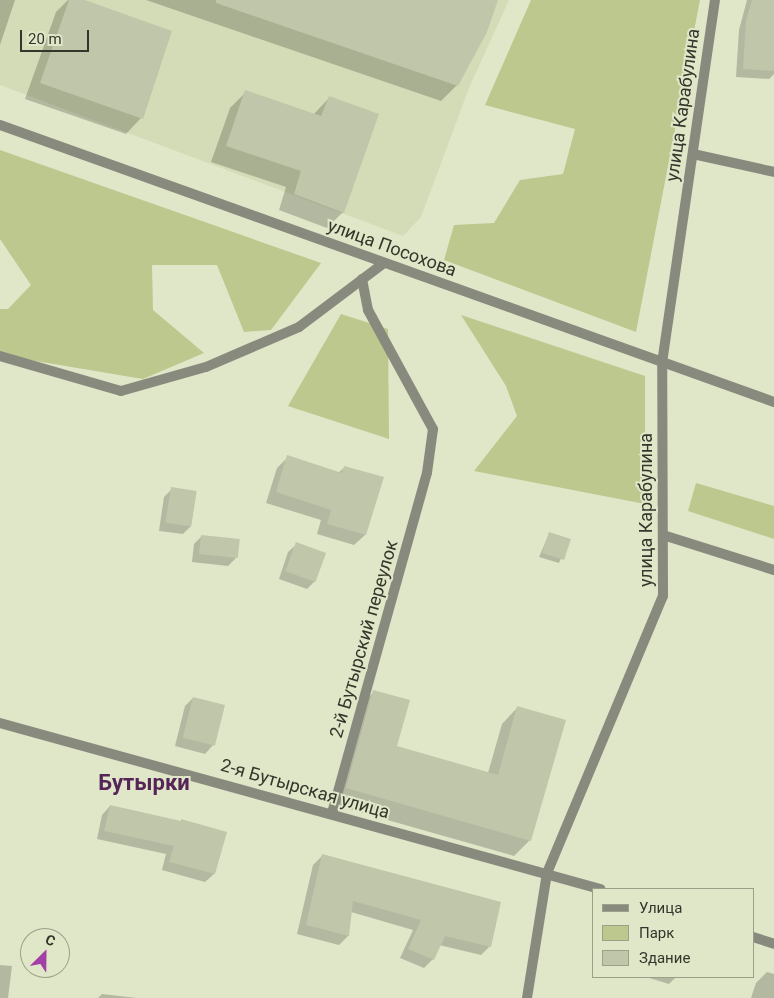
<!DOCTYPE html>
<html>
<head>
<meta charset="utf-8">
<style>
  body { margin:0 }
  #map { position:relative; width:774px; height:998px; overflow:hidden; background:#e0e6c8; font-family:Roboto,sans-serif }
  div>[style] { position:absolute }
  .built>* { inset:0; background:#d4dcb7 }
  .green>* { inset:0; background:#bdc88e }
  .shadow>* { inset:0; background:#0003 }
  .building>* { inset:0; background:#c0c6a9; transform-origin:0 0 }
  .service>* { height:10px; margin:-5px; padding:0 5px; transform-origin:5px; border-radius:5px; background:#888a7e }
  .minor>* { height:10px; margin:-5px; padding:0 5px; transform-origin:5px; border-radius:5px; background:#888a7e }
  span { translate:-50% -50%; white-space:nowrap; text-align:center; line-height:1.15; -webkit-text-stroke:4px #e0e6c8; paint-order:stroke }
  .street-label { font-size:18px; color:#33362a }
  .district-label { font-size:22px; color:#552557; font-weight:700 }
  .legend { position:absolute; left:592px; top:888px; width:162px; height:90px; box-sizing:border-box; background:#e0e6c8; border:1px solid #9ba089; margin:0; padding:6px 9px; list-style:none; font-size:15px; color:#33362a }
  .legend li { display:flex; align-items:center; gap:10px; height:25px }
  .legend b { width:25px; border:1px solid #9ba089 }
  .north { position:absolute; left:20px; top:928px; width:50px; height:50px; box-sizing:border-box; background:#e0e6c8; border:1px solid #9ba089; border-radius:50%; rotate:23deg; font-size:14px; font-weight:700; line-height:20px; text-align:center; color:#33362a }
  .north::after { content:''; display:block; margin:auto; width:18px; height:22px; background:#a340a6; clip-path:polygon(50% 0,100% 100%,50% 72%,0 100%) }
  .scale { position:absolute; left:20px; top:30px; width:69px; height:22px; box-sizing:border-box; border:2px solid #33362a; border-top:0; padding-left:6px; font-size:15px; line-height:18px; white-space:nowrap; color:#33362a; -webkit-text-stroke:4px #e0e6c8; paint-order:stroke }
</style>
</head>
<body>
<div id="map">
  <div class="built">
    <div style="clip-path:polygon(0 0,509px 0,469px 88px,421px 217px,403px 236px,0 85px)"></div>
  </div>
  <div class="green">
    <div style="clip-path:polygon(531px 0,700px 0,636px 332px,444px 260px,454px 225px,494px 223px,520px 180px,563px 174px,575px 129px,485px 105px)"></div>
    <div style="clip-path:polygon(0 150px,321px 263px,271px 330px,244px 332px,217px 265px,152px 265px,153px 310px,204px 353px,143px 379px,0 355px,0 309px,8px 309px,31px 285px,0 239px)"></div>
    <div style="clip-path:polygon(341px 314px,388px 329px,389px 439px,288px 406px)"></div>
    <div style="clip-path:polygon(461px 315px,645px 376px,645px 504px,474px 471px,517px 416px,506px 386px)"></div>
    <div style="clip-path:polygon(696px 483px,774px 506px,774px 539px,688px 511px)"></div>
  </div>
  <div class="shadow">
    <div style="clip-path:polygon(0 0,15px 0,0 45px)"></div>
    <div style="clip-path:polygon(68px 0,82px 0,141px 118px,126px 134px,25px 99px,56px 12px)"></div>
    <div style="clip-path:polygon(146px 0,496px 0,457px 85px,441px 101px)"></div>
    <div style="clip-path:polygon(747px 0,774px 0,774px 74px,769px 79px,736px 77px,739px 30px)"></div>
    <div style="clip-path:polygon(246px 92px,313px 115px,329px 98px,343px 212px,327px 228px,279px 210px,286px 187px,211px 162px,230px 108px)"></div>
    <div style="clip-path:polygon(288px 457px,338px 473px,345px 467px,365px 535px,354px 545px,317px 534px,321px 520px,266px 503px,277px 468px)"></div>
    <div style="clip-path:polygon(172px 489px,196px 492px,191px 526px,183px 534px,159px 531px,164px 497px)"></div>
    <div style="clip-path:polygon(549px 534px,569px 540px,559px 563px,539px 557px)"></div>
    <div style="clip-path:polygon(202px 536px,236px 558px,228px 566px,192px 562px,194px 544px)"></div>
    <div style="clip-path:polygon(297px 544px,315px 581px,307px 589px,279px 579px,288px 552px)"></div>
    <div style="clip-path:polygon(374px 692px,395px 747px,488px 773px,502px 724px,517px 708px,530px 840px,514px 856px,331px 804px,358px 707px)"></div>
    <div style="clip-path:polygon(193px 698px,213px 745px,205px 754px,175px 746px,185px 706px)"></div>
    <div style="clip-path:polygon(110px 806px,180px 822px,182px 820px,225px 832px,214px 874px,205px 882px,162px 870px,166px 854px,97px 839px,102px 815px)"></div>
    <div style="clip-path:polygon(322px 856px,490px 946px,481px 955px,439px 945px,433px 959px,424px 968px,400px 958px,413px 930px,351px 912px,348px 936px,339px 945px,297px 934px,313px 865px)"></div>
    <div style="clip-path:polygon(0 965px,12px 966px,8px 998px,0 998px)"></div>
    <div style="clip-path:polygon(767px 972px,774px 974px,774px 998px,751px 998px,756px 983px)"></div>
    <div style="clip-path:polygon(646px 977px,676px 977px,669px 984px)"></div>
    <div style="clip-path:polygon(102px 994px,137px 998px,98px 998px)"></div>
  </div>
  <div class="building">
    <div style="clip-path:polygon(69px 0,85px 0,172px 31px,143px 119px,40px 83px)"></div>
    <div style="clip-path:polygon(216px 0,498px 0,487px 32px,458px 86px,216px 3px)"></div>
    <div style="clip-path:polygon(752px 0,774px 0,774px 71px,743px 69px,746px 21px)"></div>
    <div style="clip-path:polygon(245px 90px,321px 116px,329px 96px,379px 114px,344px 213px,294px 194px,301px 171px,226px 146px)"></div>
    <div style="clip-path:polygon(287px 455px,342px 473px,344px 466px,384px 477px,366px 535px,327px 524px,331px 510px,276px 492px)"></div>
    <div style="left:171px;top:487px;width:26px;height:36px;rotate:9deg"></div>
    <div style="left:549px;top:532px;width:23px;height:22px;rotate:18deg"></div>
    <div style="left:201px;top:535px;width:39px;height:19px;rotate:6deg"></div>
    <div style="left:296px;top:542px;width:32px;height:31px;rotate:20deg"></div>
    <div style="clip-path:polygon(373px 690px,410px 700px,397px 746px,498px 775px,517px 706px,566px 720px,531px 841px,346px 788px)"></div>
    <div style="left:193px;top:697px;width:33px;height:42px;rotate:14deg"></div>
    <div style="clip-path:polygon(110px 805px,181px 821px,181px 819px,227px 832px,215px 874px,169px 862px,174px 846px,104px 831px)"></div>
    <div style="clip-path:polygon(322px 854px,501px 902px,491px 947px,445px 936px,434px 960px,408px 949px,421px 920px,353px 901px,349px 936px,306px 925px)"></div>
  </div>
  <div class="service">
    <div style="left:693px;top:154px;width:83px;rotate:12.5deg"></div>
    <div style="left:362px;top:279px;width:32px;rotate:79deg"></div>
    <div style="left:368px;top:310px;width:136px;rotate:61.4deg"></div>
    <div style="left:433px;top:429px;width:44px;rotate:97.8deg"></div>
    <div style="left:0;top:356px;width:126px;rotate:16.1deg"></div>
    <div style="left:121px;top:391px;width:88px;rotate:-15.8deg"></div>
    <div style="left:206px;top:367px;width:101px;rotate:-23.3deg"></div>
    <div style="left:299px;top:327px;width:106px;rotate:-37deg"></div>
    <div style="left:663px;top:535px;width:116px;rotate:17.5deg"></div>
  </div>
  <div class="minor">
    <div style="left:0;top:125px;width:822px;rotate:19.69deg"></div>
    <div style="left:0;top:723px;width:623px;rotate:15.46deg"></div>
    <div style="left:332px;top:813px;width:353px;rotate:-74.4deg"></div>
    <div style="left:753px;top:937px;width:22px;rotate:18deg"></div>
    <div style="left:527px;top:998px;width:127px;rotate:-80.9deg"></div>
    <div style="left:547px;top:873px;width:300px;rotate:-67.3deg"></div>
    <div style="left:663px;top:596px;width:233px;rotate:-90.2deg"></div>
    <div style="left:662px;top:363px;width:367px;rotate:-81.7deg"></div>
  </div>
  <div class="street-label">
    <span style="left:683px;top:105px;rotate:-82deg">улица Карабулина</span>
    <span style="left:392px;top:248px;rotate:20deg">улица Посохова</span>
    <span style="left:646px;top:510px;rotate:-90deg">улица Карабулина</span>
    <span style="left:364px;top:639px;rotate:-74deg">2-й Бутырский переулок</span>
    <span style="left:305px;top:789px;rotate:16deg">2-я Бутырская улица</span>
  </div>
  <div class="district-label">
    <span style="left:144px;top:783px">Бутырки</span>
  </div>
  <ul class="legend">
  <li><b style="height:6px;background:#888a7e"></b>Улица</li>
  <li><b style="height:14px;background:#bdc88e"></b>Парк</li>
  <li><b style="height:14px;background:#c0c6a9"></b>Здание</li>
  </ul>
  <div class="north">С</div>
  <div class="scale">20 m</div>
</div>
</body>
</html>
